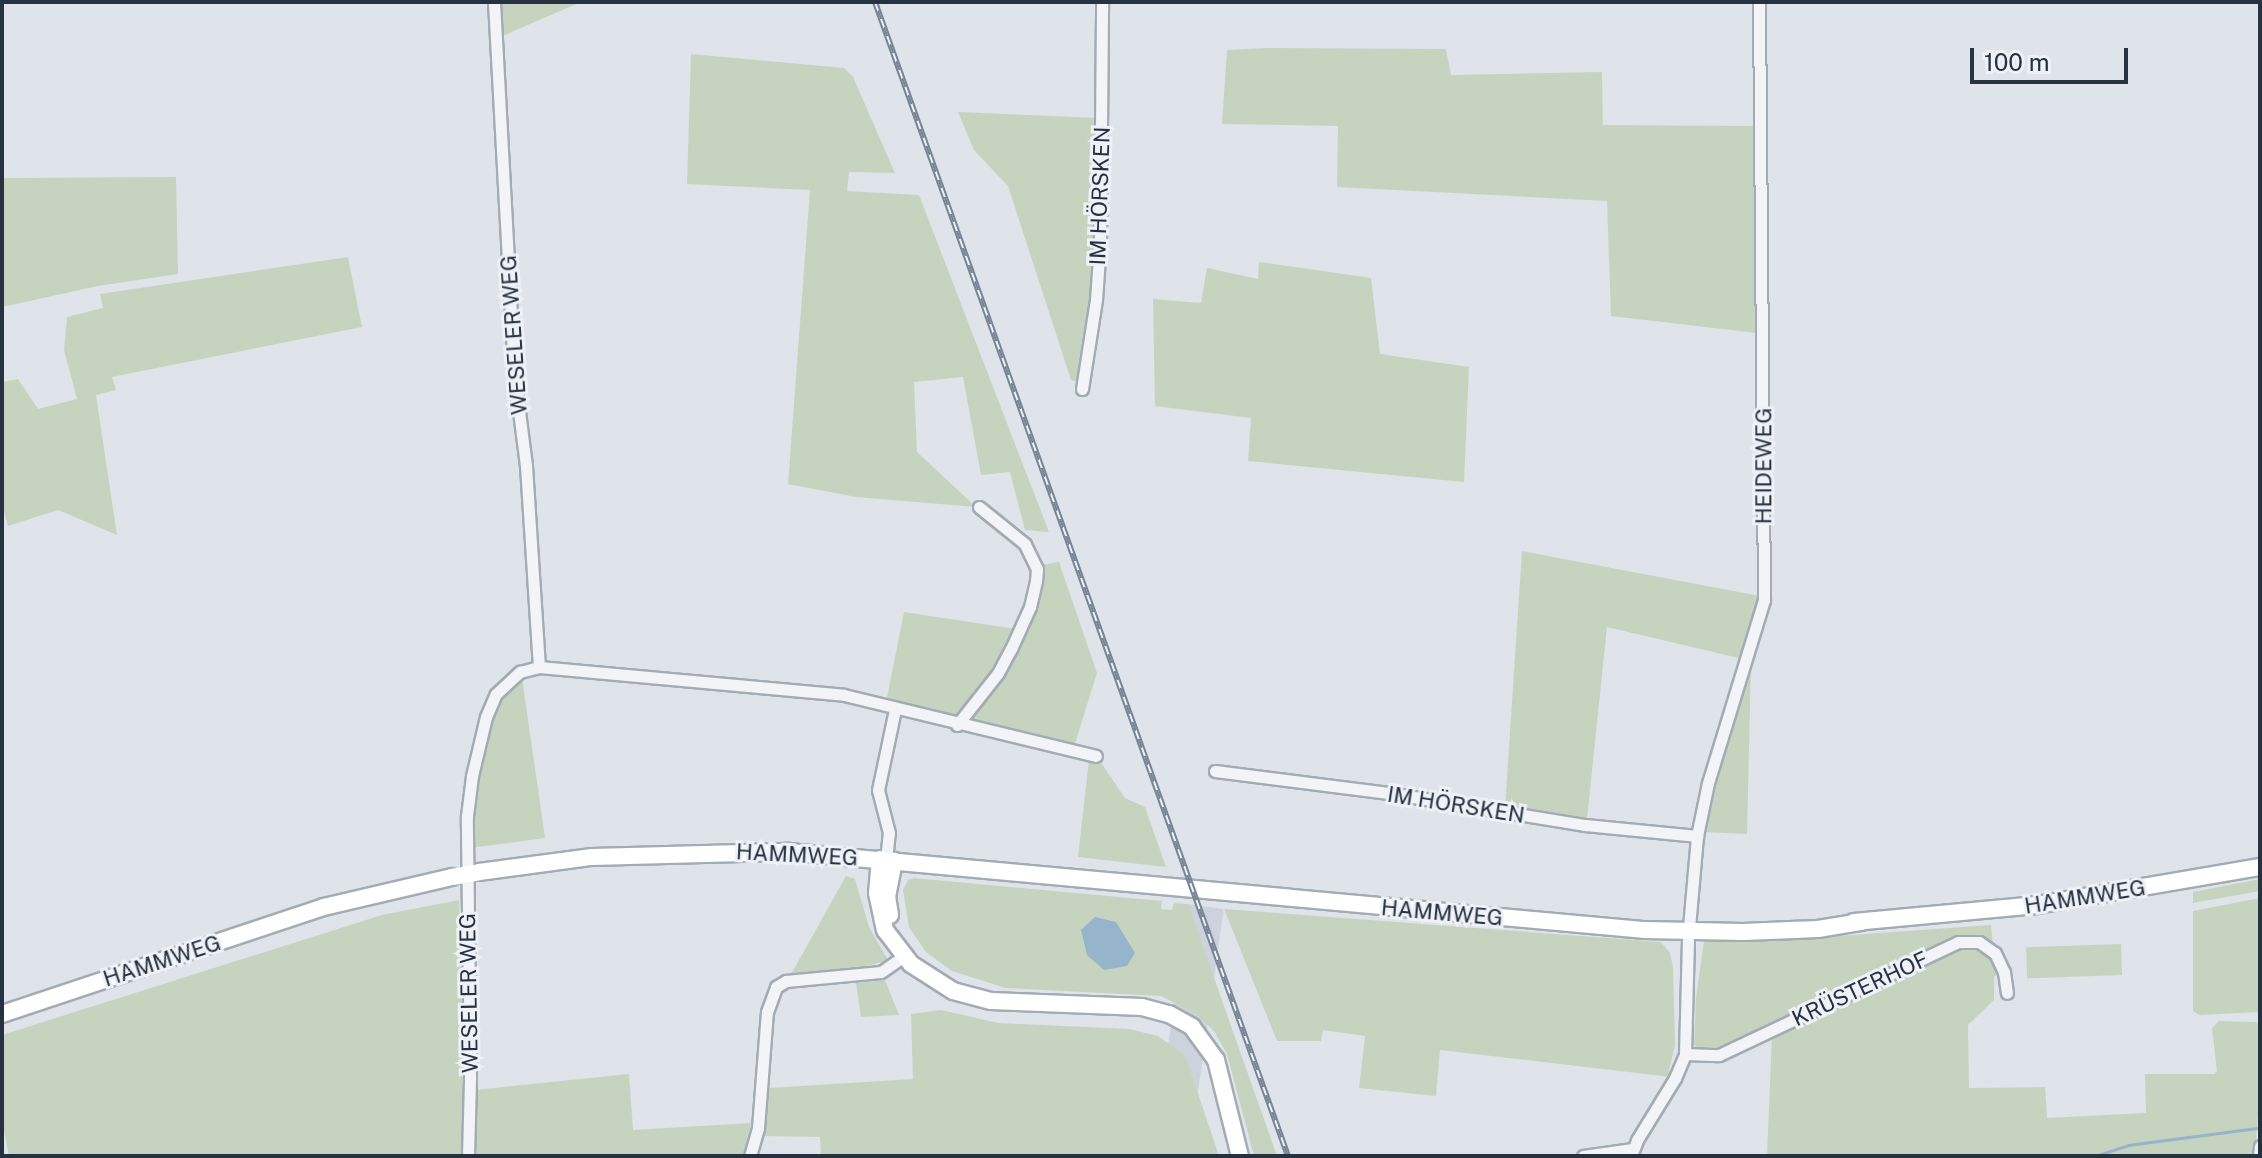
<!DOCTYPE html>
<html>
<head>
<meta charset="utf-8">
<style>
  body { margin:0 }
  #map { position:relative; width:2262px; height:1158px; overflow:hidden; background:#dee4e9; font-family:"Public Sans",sans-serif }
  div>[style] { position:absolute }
  .built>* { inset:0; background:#ccd3dc; transform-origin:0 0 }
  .green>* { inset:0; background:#c6d4bf; transform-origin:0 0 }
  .water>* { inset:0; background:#96b5cd }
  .stream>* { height:3px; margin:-1.5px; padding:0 1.5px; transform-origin:1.5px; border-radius:1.5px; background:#96b5cd }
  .roads { filter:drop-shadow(2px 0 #a3abb4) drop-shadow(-2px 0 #a3abb4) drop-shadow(0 2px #a3abb4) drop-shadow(0 -2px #a3abb4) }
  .street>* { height:11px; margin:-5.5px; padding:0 5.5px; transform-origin:5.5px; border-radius:5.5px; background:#f2f4f7 }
  .secondary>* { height:16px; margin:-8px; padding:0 8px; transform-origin:8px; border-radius:8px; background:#fff }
  .rail>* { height:6px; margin-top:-3px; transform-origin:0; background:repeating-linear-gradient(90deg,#eef2f7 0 9px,#768495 0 18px); box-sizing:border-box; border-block:2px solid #768495 }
  .secondary-bridge>* { height:16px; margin:-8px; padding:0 8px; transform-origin:8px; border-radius:8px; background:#fff }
  span { translate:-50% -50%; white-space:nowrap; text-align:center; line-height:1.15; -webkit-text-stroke:6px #eef2f7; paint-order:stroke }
  .street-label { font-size:22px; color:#263242 }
  .frame { position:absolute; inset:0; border:4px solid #263242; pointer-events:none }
  .scale { position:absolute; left:1970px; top:48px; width:158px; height:36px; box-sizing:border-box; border:4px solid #263242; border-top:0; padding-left:10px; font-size:24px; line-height:28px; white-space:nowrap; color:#263242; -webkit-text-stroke:6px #eef2f7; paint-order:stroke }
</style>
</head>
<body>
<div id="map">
  <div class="built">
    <div style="left:1188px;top:904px;width:36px;height:267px;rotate:8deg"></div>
  </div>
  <div class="green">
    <div style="clip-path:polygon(497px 2px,581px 2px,500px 37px)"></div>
    <div style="clip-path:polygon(1266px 48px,1446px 49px,1451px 75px,1602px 72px,1603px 125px,1753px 126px,1757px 333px,1611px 316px,1607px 201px,1337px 187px,1338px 126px,1222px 124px,1227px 50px)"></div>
    <div style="clip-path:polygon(691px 54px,844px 68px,853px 77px,895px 173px,849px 172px,847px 191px,919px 195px,1049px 532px,1025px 530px,1010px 472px,981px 475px,963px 377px,914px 382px,917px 452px,976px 507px,856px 497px,788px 484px,810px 190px,687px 184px)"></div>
    <div style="clip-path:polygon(958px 112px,1097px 118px,1091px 296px,1078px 382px,1071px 380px,1008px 186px,974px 150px)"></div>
    <div style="clip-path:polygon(176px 177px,178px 274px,98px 286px,2px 307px,2px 178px)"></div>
    <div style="clip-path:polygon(348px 257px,362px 327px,112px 377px,116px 390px,96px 395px,117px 535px,58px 510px,8px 526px,2px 505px,2px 382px,18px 379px,38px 409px,77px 399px,64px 350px,67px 317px,103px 308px,100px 294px)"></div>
    <div style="clip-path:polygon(1259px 262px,1371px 278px,1380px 354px,1469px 367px,1464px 482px,1248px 461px,1251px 418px,1155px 406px,1153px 299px,1201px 303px,1207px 268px,1258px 279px)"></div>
    <div style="clip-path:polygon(1522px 551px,1760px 596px,1743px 659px,1607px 627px,1587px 819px,1505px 808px)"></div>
    <div style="clip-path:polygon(1059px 562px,1097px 673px,1074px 747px,967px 722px,1017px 650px,1034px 610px,1042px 565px)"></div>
    <div style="clip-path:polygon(904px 612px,1016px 629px,977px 692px,955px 719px,886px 703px)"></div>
    <div style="clip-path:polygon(1751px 664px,1747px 834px,1703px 832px)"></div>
    <div style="clip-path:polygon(522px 678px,545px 838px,470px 848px,470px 817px,482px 744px,499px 696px)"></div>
    <div style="clip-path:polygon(1089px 760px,1102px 764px,1125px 798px,1145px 807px,1166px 867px,1078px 857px)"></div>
    <div style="clip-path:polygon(846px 876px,855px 879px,869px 927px,888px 960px,854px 970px,790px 976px)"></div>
    <div style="clip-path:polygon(914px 878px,1162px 901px,1161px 909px,1172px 910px,1174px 903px,1188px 904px,1277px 1156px,1254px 1156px,1227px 1054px,1214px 1031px,1196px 1014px,1161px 996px,1006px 988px,952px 971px,926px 952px,909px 927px,903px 890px,908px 880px)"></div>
    <div style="clip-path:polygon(2260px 879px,2260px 891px,2193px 903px,2193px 892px)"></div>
    <div style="clip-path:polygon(2260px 898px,2260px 1012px,2199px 1015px,2193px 1011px,2193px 911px)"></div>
    <div style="clip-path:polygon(459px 900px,466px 1073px,463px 1156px,9px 1156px,2px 1121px,2px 1035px,382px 915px)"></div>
    <div style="clip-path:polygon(1224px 909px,1661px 942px,1670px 953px,1673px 967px,1675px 1045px,1669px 1070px,1673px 1074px,1671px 1077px,1440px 1050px,1436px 1096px,1359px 1088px,1365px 1036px,1323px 1030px,1321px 1041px,1277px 1041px)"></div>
    <div style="clip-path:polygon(1991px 925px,1993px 947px,1976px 937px,1716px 1051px,1699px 1051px,1694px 1044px,1696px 998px,1704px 941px,1767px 941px)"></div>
    <div style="left:2121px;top:944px;width:31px;height:95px;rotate:88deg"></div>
    <div style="clip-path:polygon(1962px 946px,1978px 946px,1986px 951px,2001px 975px,1994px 976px,1994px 1000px,1968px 1025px,1969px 1088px,2045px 1087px,2047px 1118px,2146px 1113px,2145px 1074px,2214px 1074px,2217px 1071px,2212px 1028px,2219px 1021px,2256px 1022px,2260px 1024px,2260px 1088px,2255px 1156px,1767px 1156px,1772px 1034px)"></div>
    <div style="clip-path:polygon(885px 980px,899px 1015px,861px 1017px,856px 983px)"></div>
    <div style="clip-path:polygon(941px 1010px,998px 1023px,1129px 1029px,1158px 1036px,1185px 1055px,1219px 1156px,821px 1156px,820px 1137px,762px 1136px,769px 1088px,913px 1079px,911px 1014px)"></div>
    <div style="clip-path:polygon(629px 1074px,633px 1130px,751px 1123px,743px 1156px,472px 1156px,475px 1090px)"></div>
  </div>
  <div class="water">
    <div style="clip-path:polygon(1095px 917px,1116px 922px,1135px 953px,1127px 966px,1104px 970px,1087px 955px,1081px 930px)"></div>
  </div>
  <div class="stream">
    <div style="left:2095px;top:1156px;width:35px;rotate:-18deg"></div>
    <div style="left:2128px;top:1145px;width:130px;rotate:-7.5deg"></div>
  </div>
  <div class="roads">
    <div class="street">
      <div style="left:494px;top:2px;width:372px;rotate:86.9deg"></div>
      <div style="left:514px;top:373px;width:94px;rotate:82.6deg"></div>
      <div style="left:526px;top:466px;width:201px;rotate:86.3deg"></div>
      <div style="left:539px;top:667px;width:306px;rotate:5.2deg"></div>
      <div style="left:844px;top:695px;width:259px;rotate:13.6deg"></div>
      <div style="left:1082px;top:389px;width:90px;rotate:-81.1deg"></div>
      <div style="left:1096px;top:300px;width:57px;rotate:-86deg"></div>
      <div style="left:1100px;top:243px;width:241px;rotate:-89.5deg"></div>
      <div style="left:957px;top:725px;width:66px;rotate:-51.7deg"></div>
      <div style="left:998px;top:673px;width:27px;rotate:-62deg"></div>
      <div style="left:1011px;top:649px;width:46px;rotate:-65.7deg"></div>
      <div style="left:1030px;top:607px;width:27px;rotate:-77deg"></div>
      <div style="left:1036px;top:581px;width:12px;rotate:-85deg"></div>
      <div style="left:1037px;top:569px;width:28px;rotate:-116deg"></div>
      <div style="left:1025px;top:544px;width:59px;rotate:-141.2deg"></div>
      <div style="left:1215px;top:771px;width:175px;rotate:7.2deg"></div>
      <div style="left:1389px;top:793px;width:199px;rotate:9.3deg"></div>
      <div style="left:1585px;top:825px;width:113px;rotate:5.6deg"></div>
      <div style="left:886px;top:860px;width:27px;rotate:-84deg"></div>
      <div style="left:889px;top:833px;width:44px;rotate:-104.3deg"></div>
      <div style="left:878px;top:790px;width:83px;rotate:-78.1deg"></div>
      <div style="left:1685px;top:1054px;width:34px;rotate:2deg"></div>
      <div style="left:1719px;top:1055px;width:264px;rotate:-25.3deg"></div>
      <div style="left:1958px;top:942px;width:21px"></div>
      <div style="left:1979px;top:942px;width:19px;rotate:35deg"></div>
      <div style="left:1995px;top:953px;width:21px;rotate:65deg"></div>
      <div style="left:2004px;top:972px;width:21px;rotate:82deg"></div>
      <div style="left:468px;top:1156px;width:78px;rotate:-88.5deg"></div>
      <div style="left:470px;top:1078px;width:262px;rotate:-90.7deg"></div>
      <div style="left:467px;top:816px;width:40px;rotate:-82.9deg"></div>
      <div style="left:472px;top:776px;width:61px;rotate:-76.7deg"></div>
      <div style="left:486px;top:717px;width:25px;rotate:-67deg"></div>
      <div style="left:496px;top:694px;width:33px;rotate:-43deg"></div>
      <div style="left:520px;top:672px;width:20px;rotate:-15deg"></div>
      <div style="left:750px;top:1156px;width:29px;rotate:-74deg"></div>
      <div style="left:758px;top:1128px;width:116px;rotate:-85.6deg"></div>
      <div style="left:767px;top:1012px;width:27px;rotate:-70deg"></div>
      <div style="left:776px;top:987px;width:12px;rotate:-31deg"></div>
      <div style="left:786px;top:981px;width:95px;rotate:-5.4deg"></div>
      <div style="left:881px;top:972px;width:28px;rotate:-35deg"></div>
      <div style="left:1583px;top:1156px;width:50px;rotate:-8deg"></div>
      <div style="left:1631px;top:1156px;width:17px;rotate:-69deg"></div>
      <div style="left:1637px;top:1140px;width:73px;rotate:-58.5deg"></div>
      <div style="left:1675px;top:1078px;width:26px;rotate:-67deg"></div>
      <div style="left:1685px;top:1054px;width:115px;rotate:-88.5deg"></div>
      <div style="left:1688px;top:939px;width:103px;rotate:-85deg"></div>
      <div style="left:1697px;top:836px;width:54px;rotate:-78.3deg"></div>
      <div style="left:1708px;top:783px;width:191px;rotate:-73deg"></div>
      <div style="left:1764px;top:600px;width:598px;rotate:-90.48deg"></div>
      <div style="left:2259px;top:1156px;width:10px;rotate:-84deg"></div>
    </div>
    <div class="secondary">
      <div style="left:880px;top:859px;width:34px;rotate:95deg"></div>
      <div style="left:877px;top:893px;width:38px;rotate:78deg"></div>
      <div style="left:885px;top:930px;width:43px;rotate:52.6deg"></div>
      <div style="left:911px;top:964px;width:50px;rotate:32.7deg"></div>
      <div style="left:953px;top:991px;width:39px;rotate:15deg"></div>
      <div style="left:991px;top:1001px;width:151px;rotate:2.3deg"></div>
      <div style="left:1142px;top:1007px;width:28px;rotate:15deg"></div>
      <div style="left:1169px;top:1014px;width:26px;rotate:29deg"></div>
      <div style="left:1192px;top:1027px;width:41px;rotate:54deg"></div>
      <div style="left:1216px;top:1060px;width:99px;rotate:76deg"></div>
      <div style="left:479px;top:872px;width:114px;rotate:-7.6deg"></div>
      <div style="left:592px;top:857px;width:197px;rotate:-1.5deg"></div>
      <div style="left:789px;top:852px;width:860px;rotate:5.21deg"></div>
      <div style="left:1645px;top:930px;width:98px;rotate:1.2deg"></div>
      <div style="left:1743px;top:932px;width:75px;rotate:-2.3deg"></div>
      <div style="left:1818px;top:929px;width:44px;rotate:-9.2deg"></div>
      <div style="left:890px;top:915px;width:18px;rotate:-99deg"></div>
      <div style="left:887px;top:897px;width:37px;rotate:-79deg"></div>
      <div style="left:1854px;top:922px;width:184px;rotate:-5.3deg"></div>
      <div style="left:2037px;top:905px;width:226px;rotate:-9.7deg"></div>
      <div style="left:2px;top:1014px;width:339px;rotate:-18.4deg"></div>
      <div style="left:324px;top:907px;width:131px;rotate:-13.2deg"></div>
    </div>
  </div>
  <div class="rail">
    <div style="left:875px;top:2px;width:1226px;rotate:70.31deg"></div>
  </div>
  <div class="secondary-bridge">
    <div style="left:452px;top:877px;width:27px;rotate:-10deg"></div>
  </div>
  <div class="street-label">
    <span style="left:1100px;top:196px;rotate:-88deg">IM HÖRSKEN</span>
    <span style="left:514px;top:335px;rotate:-94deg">WESELER WEG</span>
    <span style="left:1764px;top:466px;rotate:-90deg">HEIDEWEG</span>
    <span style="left:1456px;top:805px;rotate:9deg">IM HÖRSKEN</span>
    <span style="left:797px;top:855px;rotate:3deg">HAMMWEG</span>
    <span style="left:2085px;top:897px;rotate:-9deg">HAMMWEG</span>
    <span style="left:1442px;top:913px;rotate:5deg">HAMMWEG</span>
    <span style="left:162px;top:961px;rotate:-18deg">HAMMWEG</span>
    <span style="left:1860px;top:989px;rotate:-25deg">KRÜSTERHOF</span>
    <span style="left:469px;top:993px;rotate:-91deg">WESELER WEG</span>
  </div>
  <div class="frame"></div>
  <div class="scale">100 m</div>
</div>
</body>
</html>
